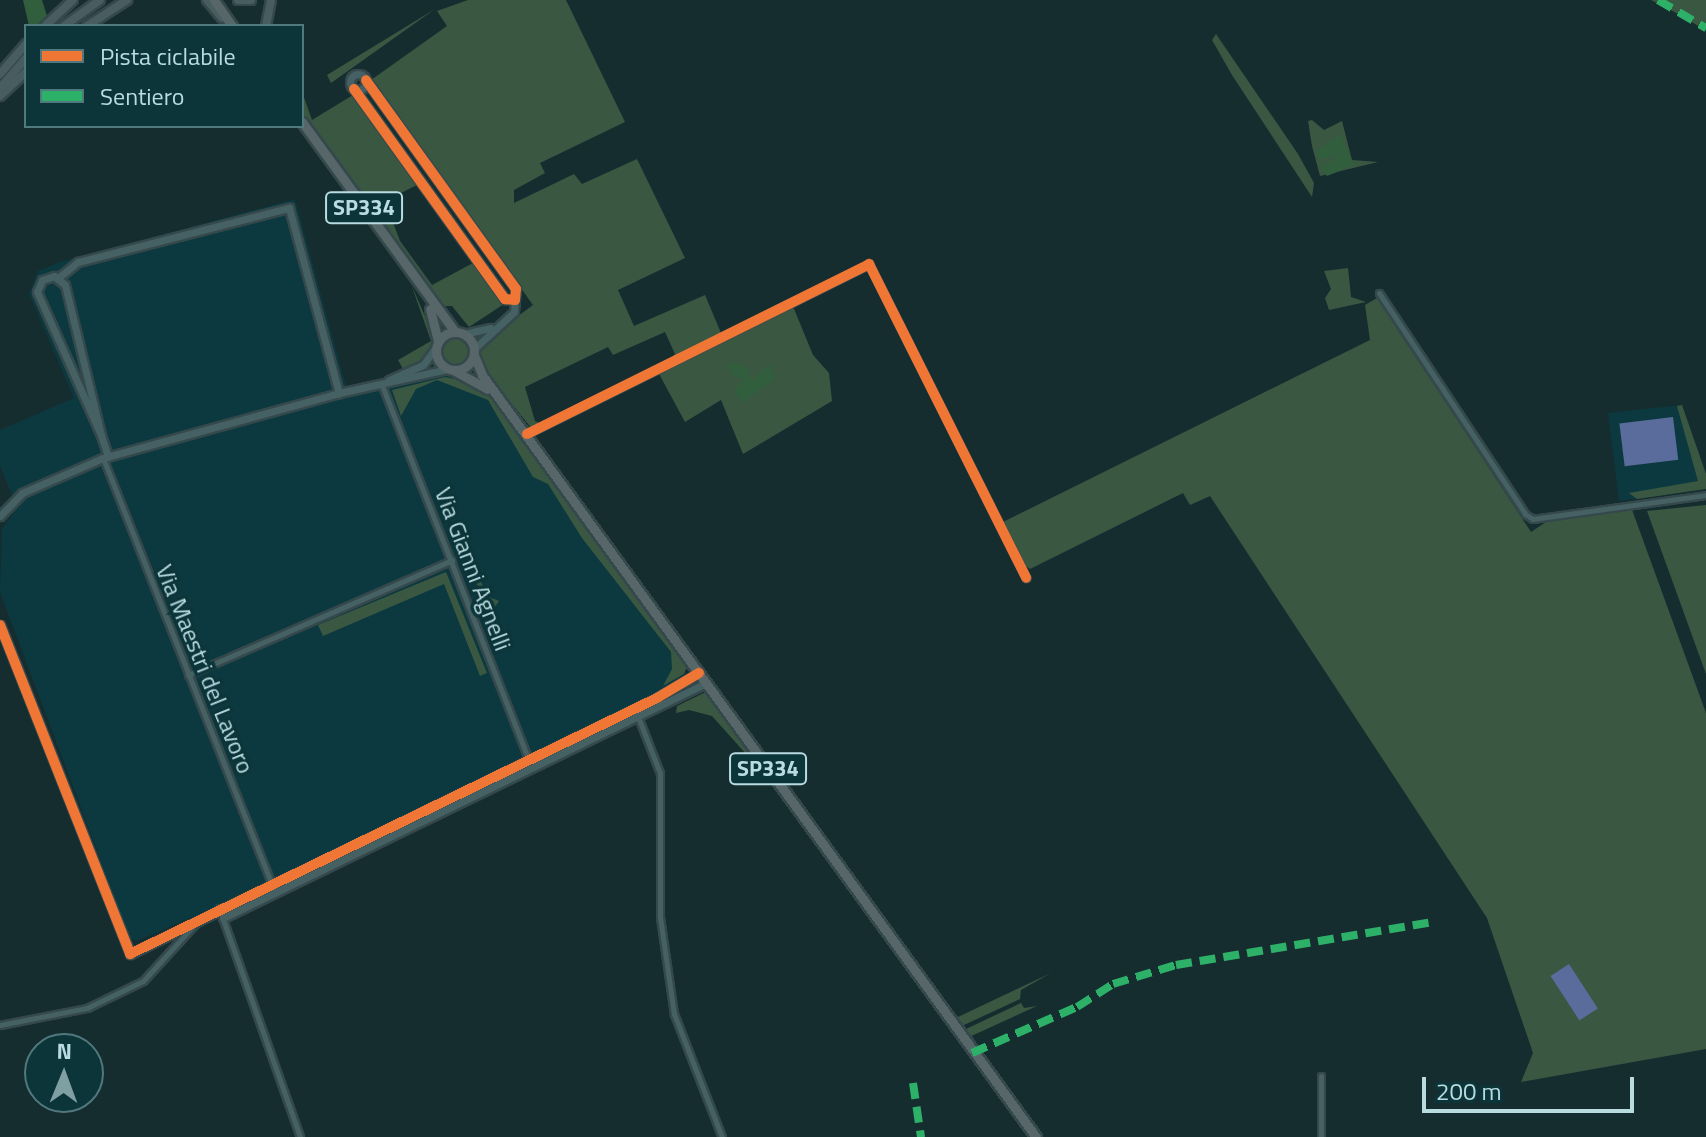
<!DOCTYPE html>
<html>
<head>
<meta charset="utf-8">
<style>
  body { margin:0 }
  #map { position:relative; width:1706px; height:1137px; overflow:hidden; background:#162d30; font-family:"Titillium Web",sans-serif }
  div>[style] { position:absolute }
  .built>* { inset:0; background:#0c393f }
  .green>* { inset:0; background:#3a5742 }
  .round { border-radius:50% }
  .forest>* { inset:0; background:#315f3d }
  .water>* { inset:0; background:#596c9b; transform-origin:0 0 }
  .roads { filter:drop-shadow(2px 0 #35494c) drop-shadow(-2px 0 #35494c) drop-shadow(0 2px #35494c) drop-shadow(0 -2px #35494c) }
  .minor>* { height:5px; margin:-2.5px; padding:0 2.5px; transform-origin:2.5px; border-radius:2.5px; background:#466164 }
  .tertiary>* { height:7px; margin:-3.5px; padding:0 3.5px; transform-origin:3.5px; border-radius:3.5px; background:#466164 }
  .tertiary>.ring { margin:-3.5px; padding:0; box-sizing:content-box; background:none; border:7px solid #466164; border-radius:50% }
  .secondary>* { height:8px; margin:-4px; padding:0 4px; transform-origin:4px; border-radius:4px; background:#485d60 }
  .primary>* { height:9px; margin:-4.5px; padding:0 4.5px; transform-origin:4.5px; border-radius:4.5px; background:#576769 }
  .primary>.ring { margin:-4.5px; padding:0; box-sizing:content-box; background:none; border:9px solid #576769; border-radius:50% }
  .quiet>* { height:8px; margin-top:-4px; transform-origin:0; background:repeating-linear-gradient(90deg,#2db169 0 16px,transparent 0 24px) }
  .cycleway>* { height:10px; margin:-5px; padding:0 5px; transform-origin:5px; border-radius:5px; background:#f07635 }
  span { translate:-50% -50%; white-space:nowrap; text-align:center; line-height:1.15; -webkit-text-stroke:7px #0c353a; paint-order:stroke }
  .shield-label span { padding:2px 6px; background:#0c353a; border:2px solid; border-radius:6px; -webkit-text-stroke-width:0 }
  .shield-label { font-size:22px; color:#b9dce1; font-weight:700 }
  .street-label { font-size:24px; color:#b9dce1 }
  .legend { position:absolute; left:24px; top:24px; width:280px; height:104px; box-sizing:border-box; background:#0c353a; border:2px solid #51787d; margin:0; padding:10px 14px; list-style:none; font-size:24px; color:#b9dce1 }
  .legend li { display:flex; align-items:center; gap:16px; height:40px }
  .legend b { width:40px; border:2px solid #51787d }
  .north { position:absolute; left:24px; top:1033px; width:80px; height:80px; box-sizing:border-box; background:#0c353a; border:2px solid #51787d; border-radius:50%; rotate:1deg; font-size:22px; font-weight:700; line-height:32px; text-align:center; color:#b9dce1 }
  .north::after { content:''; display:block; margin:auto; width:28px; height:36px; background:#809fa3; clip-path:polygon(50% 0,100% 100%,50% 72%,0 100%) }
  .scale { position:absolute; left:1422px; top:1077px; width:212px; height:36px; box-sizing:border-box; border:4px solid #b9dce1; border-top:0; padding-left:10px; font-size:24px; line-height:28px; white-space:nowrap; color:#b9dce1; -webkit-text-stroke:6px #0c353a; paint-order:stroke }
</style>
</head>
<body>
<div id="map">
  <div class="built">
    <div style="clip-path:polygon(295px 199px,349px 397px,437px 374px,455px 376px,480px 390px,700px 693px,221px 922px,211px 909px,137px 941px,130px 938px,0 592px,2px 529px,17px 508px,0 465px,0 430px,74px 398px,29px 294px,38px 271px,63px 261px)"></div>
    <div style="clip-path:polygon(1682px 405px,1706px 474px,1706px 489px,1619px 501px,1608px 413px)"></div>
  </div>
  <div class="green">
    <div style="clip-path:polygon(468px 0,566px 0,625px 122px,540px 163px,545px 173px,514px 190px,514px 203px,574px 174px,582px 184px,637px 159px,685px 258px,618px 290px,634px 326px,705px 295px,721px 333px,668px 361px,675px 354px,665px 332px,613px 355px,608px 347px,525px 387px,535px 421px,542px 424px,532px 429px,476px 359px,486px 340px,533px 305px,371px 80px,447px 26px,437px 11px)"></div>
    <div style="clip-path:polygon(1651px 0,1706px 0,1706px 31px,1684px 17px)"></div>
    <div style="clip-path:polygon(435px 9px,331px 83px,327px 75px)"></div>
    <div style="clip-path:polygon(1216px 34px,1298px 154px,1314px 183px,1312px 197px,1232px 75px,1212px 40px)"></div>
    <div style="clip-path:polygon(302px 92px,312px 120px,353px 95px,417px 185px,385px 201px,400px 241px,432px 285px,473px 263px,504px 304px,469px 327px,452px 306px,440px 306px,302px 113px)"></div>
    <div style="clip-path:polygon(1312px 120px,1324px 130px,1342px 121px,1352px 160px,1378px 162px,1320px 176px,1312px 146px,1308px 121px)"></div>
    <div style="clip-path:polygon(1348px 268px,1351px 297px,1366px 302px,1329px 310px,1325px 298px,1331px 289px,1324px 271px)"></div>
    <div style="clip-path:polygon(411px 284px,434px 337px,425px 359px,403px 369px,398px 360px,431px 341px)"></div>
    <div style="clip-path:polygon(1377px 298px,1531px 532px,1549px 520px,1631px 507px,1706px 713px,1706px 1049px,1521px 1082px,1533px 1053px,1487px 918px,1210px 496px,1190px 505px,1183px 493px,1030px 569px,1021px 563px,1001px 523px,1370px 340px,1365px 305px)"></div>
    <div style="clip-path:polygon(792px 304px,813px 355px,829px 373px,832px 401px,743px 454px,721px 400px,685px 422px,658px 372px)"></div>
    <div class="round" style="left:442px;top:338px;width:26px;height:26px"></div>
    <div style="clip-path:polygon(445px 377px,466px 381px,489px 395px,519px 431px,688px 664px,684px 674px,663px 686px,672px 669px,671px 652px,582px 538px,548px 484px,533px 477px,488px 400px,437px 380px,416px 389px,401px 416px,392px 390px)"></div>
    <div style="clip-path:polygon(1682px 405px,1706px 474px,1706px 489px,1637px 499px,1629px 493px,1698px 481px,1677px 406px)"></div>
    <div style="clip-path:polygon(1706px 505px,1706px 674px,1647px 511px)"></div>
    <div style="clip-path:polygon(462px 546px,489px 597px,499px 601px,489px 615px)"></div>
    <div style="clip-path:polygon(446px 572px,487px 673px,480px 676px,444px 584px,323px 636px,318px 625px)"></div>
    <div style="clip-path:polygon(706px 692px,771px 782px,712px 716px,689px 710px,676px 713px,677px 706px)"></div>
    <div style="clip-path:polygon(1051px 973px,1021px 990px,1020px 999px,964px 1025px,959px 1026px,949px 1010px,958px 1017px)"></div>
    <div style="clip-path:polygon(1021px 1003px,1024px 1008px,1037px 1006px,967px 1038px,966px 1029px)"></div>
  </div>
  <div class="forest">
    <div style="clip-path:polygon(23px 0,42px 0,47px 16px,36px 26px,29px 26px)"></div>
    <div style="clip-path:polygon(1340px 134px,1354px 165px,1327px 176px,1321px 168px,1342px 153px,1319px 160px,1316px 152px)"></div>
    <div style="clip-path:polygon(733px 362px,747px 368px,751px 382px,769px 364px,776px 378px,742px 403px,735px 390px,745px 377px,735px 378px,727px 366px)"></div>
  </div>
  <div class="water">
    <div style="left:1673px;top:417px;width:43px;height:54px;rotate:83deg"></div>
    <div style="left:1569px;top:964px;width:53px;height:22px;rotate:57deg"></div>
  </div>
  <div class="roads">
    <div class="minor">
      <div style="left:1379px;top:293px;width:265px;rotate:56.5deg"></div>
      <div style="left:1525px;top:514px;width:9px;rotate:32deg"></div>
      <div style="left:1533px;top:519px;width:175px;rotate:-7.9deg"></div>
      <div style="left:381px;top:383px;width:405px;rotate:68.6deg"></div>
      <div style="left:527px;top:434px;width:382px;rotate:-26.4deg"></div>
      <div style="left:869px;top:264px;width:351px;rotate:63.4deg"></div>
      <div style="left:103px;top:458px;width:468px;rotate:68.4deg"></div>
      <div style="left:188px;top:675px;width:288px;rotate:-23.5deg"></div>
      <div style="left:635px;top:709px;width:69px;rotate:68.7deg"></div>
      <div style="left:660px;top:773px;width:144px;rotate:90deg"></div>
      <div style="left:660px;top:917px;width:98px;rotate:81.8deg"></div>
      <div style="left:674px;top:1014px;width:132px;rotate:68.7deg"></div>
      <div style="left:219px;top:908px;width:243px;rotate:70.5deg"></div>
      <div style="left:0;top:1025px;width:89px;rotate:-11.1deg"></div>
      <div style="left:87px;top:1008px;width:62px;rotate:-25.7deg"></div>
      <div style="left:143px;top:981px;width:79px;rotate:-47.6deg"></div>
      <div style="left:1321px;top:1137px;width:61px;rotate:-90deg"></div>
    </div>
    <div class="tertiary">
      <div class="ring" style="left:350px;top:74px;width:9px;height:9px"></div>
      <div style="left:354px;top:89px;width:259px;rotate:54.3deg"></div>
      <div style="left:505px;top:299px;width:10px;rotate:6deg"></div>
      <div style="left:515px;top:300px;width:11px;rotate:-85deg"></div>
      <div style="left:516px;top:289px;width:257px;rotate:-125.7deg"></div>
      <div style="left:54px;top:276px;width:14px;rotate:39deg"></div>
      <div style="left:65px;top:285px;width:154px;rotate:76.5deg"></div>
      <div style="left:101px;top:435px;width:157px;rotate:-114.1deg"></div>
      <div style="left:37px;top:292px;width:13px;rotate:-67deg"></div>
      <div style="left:42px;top:280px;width:13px;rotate:-18deg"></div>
      <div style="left:58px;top:278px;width:26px;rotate:-39deg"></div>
      <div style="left:78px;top:262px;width:218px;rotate:-14.4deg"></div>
      <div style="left:289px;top:208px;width:192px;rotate:74.9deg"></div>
      <div style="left:464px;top:334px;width:27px;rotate:-13deg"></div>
      <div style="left:474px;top:349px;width:54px;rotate:-42.8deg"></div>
      <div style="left:514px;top:312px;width:12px;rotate:-85deg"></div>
      <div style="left:389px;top:380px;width:37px;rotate:-24deg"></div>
      <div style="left:423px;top:365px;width:22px;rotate:-54deg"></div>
      <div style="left:101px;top:435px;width:23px;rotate:72deg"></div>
      <div style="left:0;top:516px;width:32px;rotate:-46deg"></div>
      <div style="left:22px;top:493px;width:88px;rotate:-23.4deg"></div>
      <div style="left:103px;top:458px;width:245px;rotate:-15.4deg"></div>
      <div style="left:339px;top:393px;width:112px;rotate:-12.4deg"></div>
      <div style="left:0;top:625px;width:354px;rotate:68.4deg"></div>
      <div style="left:130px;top:954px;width:586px;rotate:-25.91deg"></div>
      <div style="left:657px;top:698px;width:49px;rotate:-30.8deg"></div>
      <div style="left:223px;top:918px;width:537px;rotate:-25.94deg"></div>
    </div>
    <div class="secondary">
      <div style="left:207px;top:0;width:23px;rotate:50deg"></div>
      <div style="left:238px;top:0;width:13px"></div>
      <div style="left:45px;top:26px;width:38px;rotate:-43deg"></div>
      <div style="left:64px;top:26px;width:44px;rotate:-35.8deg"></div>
      <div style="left:87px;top:26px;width:48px;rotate:-33deg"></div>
      <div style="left:266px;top:26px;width:26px;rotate:-79deg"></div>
      <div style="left:0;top:74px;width:40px;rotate:-49deg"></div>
      <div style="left:0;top:88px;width:40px;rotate:-49deg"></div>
      <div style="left:0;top:96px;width:35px;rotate:-43deg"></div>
    </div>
    <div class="primary">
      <div style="left:214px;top:0;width:32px;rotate:55deg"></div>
      <div style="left:302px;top:122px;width:260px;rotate:53.9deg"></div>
      <div style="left:430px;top:309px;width:34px;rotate:76deg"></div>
      <div class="ring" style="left:436px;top:332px;width:29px;height:29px"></div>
      <div style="left:474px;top:355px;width:22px;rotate:68deg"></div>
      <div style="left:482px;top:375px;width:942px;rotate:53.98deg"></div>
      <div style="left:455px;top:371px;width:37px;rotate:29deg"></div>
    </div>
  </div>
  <div class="quiet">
    <div style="left:1658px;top:0;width:56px;rotate:30.3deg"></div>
    <div style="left:972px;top:1053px;width:115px;rotate:-23.7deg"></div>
    <div style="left:1077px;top:1007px;width:43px;rotate:-32.6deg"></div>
    <div style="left:1113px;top:984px;width:66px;rotate:-16.8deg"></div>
    <div style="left:1176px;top:965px;width:262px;rotate:-9.5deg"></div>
    <div style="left:913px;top:1083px;width:55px;rotate:81.6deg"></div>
  </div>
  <div class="cycleway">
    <div style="left:354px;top:89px;width:259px;rotate:54.3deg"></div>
    <div style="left:505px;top:299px;width:10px;rotate:6deg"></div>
    <div style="left:515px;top:300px;width:11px;rotate:-85deg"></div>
    <div style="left:516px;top:289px;width:257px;rotate:-125.7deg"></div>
    <div style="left:527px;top:434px;width:382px;rotate:-26.4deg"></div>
    <div style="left:869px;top:264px;width:351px;rotate:63.4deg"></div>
    <div style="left:0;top:625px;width:354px;rotate:68.4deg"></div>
    <div style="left:130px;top:954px;width:586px;rotate:-25.91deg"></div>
    <div style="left:657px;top:698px;width:49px;rotate:-30.8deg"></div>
  </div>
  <div class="shield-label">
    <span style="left:364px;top:208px">SP334</span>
    <span style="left:768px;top:769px">SP334</span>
  </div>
  <div class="street-label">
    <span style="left:473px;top:569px;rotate:69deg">Via Gianni Agnelli</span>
    <span style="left:205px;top:669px;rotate:68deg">Via Maestri del Lavoro</span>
  </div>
  <ul class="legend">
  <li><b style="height:10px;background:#f07635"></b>Pista ciclabile</li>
  <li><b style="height:10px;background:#2db169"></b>Sentiero</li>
  </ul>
  <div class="north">N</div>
  <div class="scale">200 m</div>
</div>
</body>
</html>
